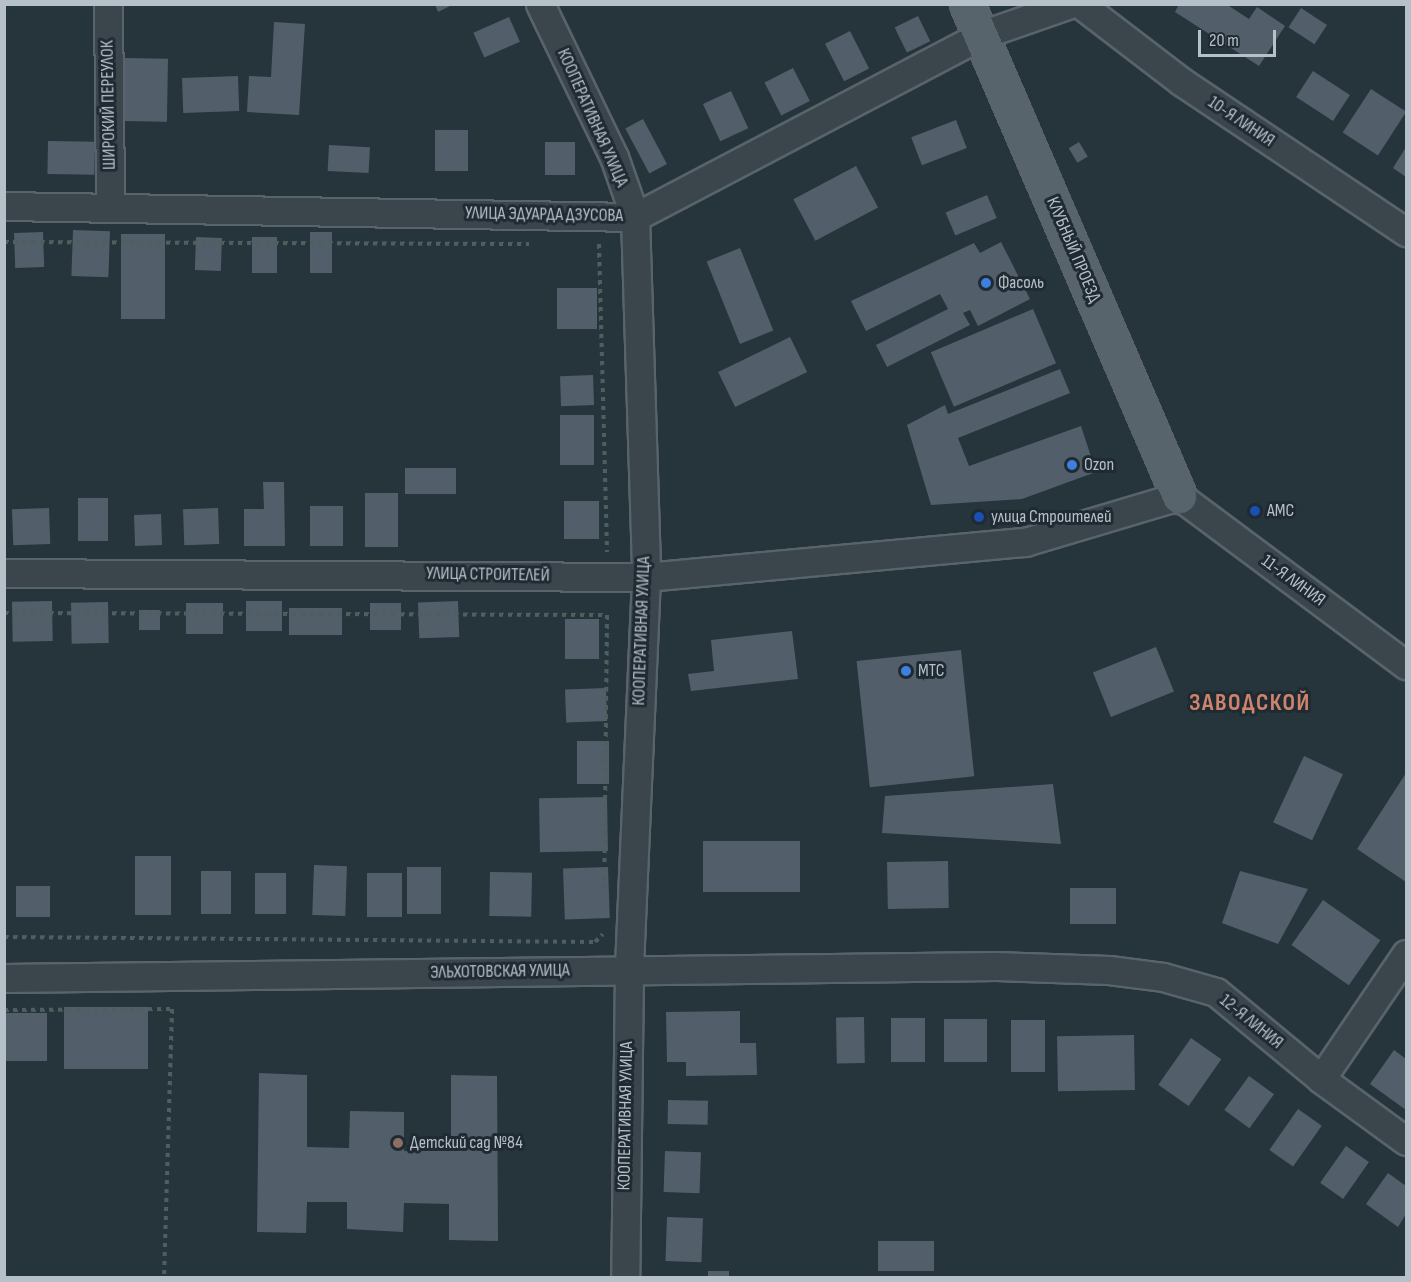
<!DOCTYPE html>
<html>
<head>
<meta charset="utf-8">
<style>
  body { margin:0 }
  #map { position:relative; width:1411px; height:1282px; overflow:hidden; background:#26343c; font-family:"Sofia Sans Condensed",sans-serif }
  div>[style] { position:absolute }
  .building>* { inset:0; background:#525f6a; transform-origin:0 0 }
  .path>* { height:4px; margin-top:-2px; transform-origin:0; background:repeating-linear-gradient(90deg,#4d605f 0 4.5px,transparent 0 9px) }
  .roads { filter:drop-shadow(2px 0 #58636b) drop-shadow(-2px 0 #58636b) drop-shadow(0 2px #58636b) drop-shadow(0 -2px #58636b) }
  .minor>* { height:27px; margin:-13.5px; padding:0 13.5px; transform-origin:13.5px; border-radius:13.5px; background:#3a454c }
  .major>* { height:33px; margin:-16.5px; padding:0 16.5px; transform-origin:16.5px; border-radius:16.5px; background:#58646c }
  .dots>* { width:16px; height:16px; translate:-50% -50%; box-sizing:border-box; border:3px solid #1f2a32; border-radius:50% }
  span { translate:-50% -50%; white-space:nowrap; text-align:center; line-height:1.15; -webkit-text-stroke:6px #1f2a32; paint-order:stroke }
  .street-label { font-size:18px; color:#b6c0c8 }
  .poi-label { font-size:18px; color:#b6c0c8 }
  .left { translate:0 -50%; text-align:left }
  .district-label { font-size:24px; color:#cc846c; font-weight:700; letter-spacing:1.5px }
  .frame { position:absolute; inset:0; border:6px solid #b6c0c8; pointer-events:none }
  .scale { position:absolute; left:1198px; top:30px; width:78px; height:27px; box-sizing:border-box; border:3px solid #b6c0c8; border-top:0; padding-left:8px; font-size:18px; line-height:21px; white-space:nowrap; color:#b6c0c8; -webkit-text-stroke:4px #1f2a32; paint-order:stroke }
</style>
</head>
<body>
<div id="map">
  <div class="building">
    <div style="clip-path:polygon(435px 4px,454px 4px,438px 12px)"></div>
    <div style="clip-path:polygon(1179px 4px,1226px 4px,1249px 19px,1257px 7px,1285px 26px,1259px 66px,1175px 12px)"></div>
    <div style="left:1301px;top:8px;width:31px;height:23px;rotate:33deg"></div>
    <div style="left:918px;top:16px;width:28px;height:26px;rotate:64deg"></div>
    <div style="left:509px;top:17px;width:27px;height:39px;rotate:66deg"></div>
    <div style="clip-path:polygon(274px 22px,305px 24px,299px 115px,247px 112px,249px 76px,271px 77px)"></div>
    <div style="left:850px;top:31px;width:42px;height:28px;rotate:63deg"></div>
    <div style="left:124px;top:58px;width:44px;height:63px;rotate:1deg"></div>
    <div style="left:793px;top:68px;width:37px;height:32px;rotate:63deg"></div>
    <div style="left:1313px;top:71px;width:44px;height:31px;rotate:33deg"></div>
    <div style="left:238px;top:76px;width:35px;height:56px;rotate:88deg"></div>
    <div style="left:1371px;top:89px;width:42px;height:52px;rotate:33deg"></div>
    <div style="left:731px;top:91px;width:41px;height:31px;rotate:65deg"></div>
    <div style="left:643px;top:119px;width:51px;height:20px;rotate:62deg"></div>
    <div style="left:956px;top:120px;width:30px;height:48px;rotate:69deg"></div>
    <div style="left:435px;top:130px;width:33px;height:41px"></div>
    <div style="left:48px;top:141px;width:47px;height:33px;rotate:1deg"></div>
    <div style="left:545px;top:142px;width:30px;height:33px"></div>
    <div style="left:1079px;top:142px;width:17px;height:12px;rotate:59deg"></div>
    <div style="left:329px;top:145px;width:41px;height:26px;rotate:3deg"></div>
    <div style="clip-path:polygon(1406px 147px,1406px 177px,1393px 168px)"></div>
    <div style="left:856px;top:166px;width:47px;height:71px;rotate:62deg"></div>
    <div style="left:987px;top:195px;width:25px;height:45px;rotate:67deg"></div>
    <div style="left:73px;top:230px;width:37px;height:46px;rotate:2deg"></div>
    <div style="left:43px;top:232px;width:35px;height:29px;rotate:88deg"></div>
    <div style="left:310px;top:232px;width:22px;height:41px"></div>
    <div style="left:121px;top:234px;width:44px;height:85px"></div>
    <div style="left:196px;top:237px;width:26px;height:33px;rotate:2deg"></div>
    <div style="left:252px;top:237px;width:25px;height:36px"></div>
    <div style="clip-path:polygon(1001px 242px,1030px 299px,978px 326px,970px 310px,963px 313px,970px 325px,887px 367px,876px 345px,948px 309px,940px 294px,866px 331px,851px 301px,974px 243px,980px 253px)"></div>
    <div style="left:740px;top:248px;width:89px;height:36px;rotate:68deg"></div>
    <div style="left:557px;top:288px;width:40px;height:41px"></div>
    <div style="left:1033px;top:309px;width:59px;height:111px;rotate:67deg"></div>
    <div style="left:790px;top:337px;width:39px;height:80px;rotate:64deg"></div>
    <div style="clip-path:polygon(1060px 369px,1070px 393px,958px 438px,969px 466px,1081px 426px,1096px 472px,1022px 499px,931px 505px,907px 425px,945px 405px,948px 414px)"></div>
    <div style="left:593px;top:375px;width:30px;height:33px;rotate:88deg"></div>
    <div style="left:560px;top:415px;width:34px;height:50px"></div>
    <div style="left:405px;top:468px;width:51px;height:26px"></div>
    <div style="clip-path:polygon(263px 482px,284px 482px,285px 546px,244px 546px,244px 509px,264px 509px)"></div>
    <div style="left:365px;top:493px;width:33px;height:54px"></div>
    <div style="left:108px;top:498px;width:43px;height:30px;rotate:90deg"></div>
    <div style="left:599px;top:501px;width:38px;height:35px;rotate:90deg"></div>
    <div style="left:310px;top:506px;width:33px;height:40px"></div>
    <div style="left:49px;top:508px;width:36px;height:37px;rotate:88deg"></div>
    <div style="left:218px;top:508px;width:36px;height:35px;rotate:88deg"></div>
    <div style="left:161px;top:514px;width:31px;height:27px;rotate:88deg"></div>
    <div style="left:52px;top:601px;width:40px;height:40px;rotate:89deg"></div>
    <div style="left:246px;top:601px;width:36px;height:30px"></div>
    <div style="left:458px;top:601px;width:36px;height:40px;rotate:88deg"></div>
    <div style="left:108px;top:602px;width:41px;height:37px;rotate:89deg"></div>
    <div style="left:223px;top:603px;width:31px;height:37px;rotate:90deg"></div>
    <div style="left:370px;top:603px;width:31px;height:27px"></div>
    <div style="left:289px;top:608px;width:53px;height:27px"></div>
    <div style="left:139px;top:610px;width:21px;height:20px"></div>
    <div style="left:565px;top:619px;width:34px;height:40px"></div>
    <div style="clip-path:polygon(792px 631px,798px 679px,691px 691px,688px 674px,714px 671px,711px 640px)"></div>
    <div style="left:1156px;top:647px;width:48px;height:68px;rotate:68deg"></div>
    <div style="left:961px;top:650px;width:127px;height:105px;rotate:84deg"></div>
    <div style="left:606px;top:688px;width:33px;height:41px;rotate:88deg"></div>
    <div style="left:609px;top:741px;width:43px;height:32px;rotate:90deg"></div>
    <div style="left:1304px;top:756px;width:43px;height:73px;rotate:25deg"></div>
    <div style="clip-path:polygon(1406px 773px,1406px 882px,1357px 849px)"></div>
    <div style="clip-path:polygon(1053px 784px,1061px 844px,882px 833px,885px 796px)"></div>
    <div style="left:607px;top:797px;width:54px;height:68px;rotate:89deg"></div>
    <div style="left:800px;top:841px;width:51px;height:97px;rotate:90deg"></div>
    <div style="left:135px;top:856px;width:36px;height:59px"></div>
    <div style="left:948px;top:861px;width:47px;height:61px;rotate:89deg"></div>
    <div style="left:314px;top:865px;width:33px;height:50px;rotate:2deg"></div>
    <div style="left:407px;top:867px;width:34px;height:47px"></div>
    <div style="left:608px;top:867px;width:51px;height:45px;rotate:88deg"></div>
    <div style="left:201px;top:871px;width:30px;height:43px"></div>
    <div style="clip-path:polygon(1240px 871px,1308px 889px,1278px 944px,1222px 923px)"></div>
    <div style="left:490px;top:872px;width:42px;height:44px;rotate:1deg"></div>
    <div style="left:255px;top:873px;width:31px;height:41px"></div>
    <div style="left:367px;top:873px;width:35px;height:44px"></div>
    <div style="left:16px;top:886px;width:34px;height:31px"></div>
    <div style="left:1070px;top:888px;width:46px;height:36px"></div>
    <div style="left:1323px;top:900px;width:70px;height:55px;rotate:35deg"></div>
    <div style="left:64px;top:1007px;width:84px;height:62px"></div>
    <div style="clip-path:polygon(740px 1011px,740px 1043px,756px 1043px,757px 1075px,686px 1076px,686px 1062px,667px 1062px,666px 1012px)"></div>
    <div style="left:5px;top:1013px;width:42px;height:48px"></div>
    <div style="left:864px;top:1017px;width:46px;height:28px;rotate:89deg"></div>
    <div style="left:891px;top:1018px;width:34px;height:44px"></div>
    <div style="left:944px;top:1019px;width:43px;height:43px"></div>
    <div style="left:1011px;top:1020px;width:34px;height:52px"></div>
    <div style="left:1134px;top:1035px;width:55px;height:77px;rotate:89deg"></div>
    <div style="left:1191px;top:1038px;width:37px;height:57px;rotate:35deg"></div>
    <div style="clip-path:polygon(1394px 1050px,1406px 1059px,1406px 1110px,1370px 1084px)"></div>
    <div style="clip-path:polygon(259px 1073px,307px 1075px,307px 1147px,349px 1148px,350px 1111px,404px 1112px,404px 1151px,451px 1151px,451px 1075px,497px 1076px,498px 1241px,449px 1240px,449px 1204px,404px 1203px,403px 1232px,347px 1229px,347px 1202px,307px 1202px,306px 1233px,257px 1232px)"></div>
    <div style="left:1249px;top:1076px;width:31px;height:42px;rotate:36deg"></div>
    <div style="left:668px;top:1100px;width:40px;height:24px;rotate:1deg"></div>
    <div style="left:1298px;top:1109px;width:29px;height:50px;rotate:35deg"></div>
    <div style="left:1346px;top:1146px;width:28px;height:45px;rotate:35deg"></div>
    <div style="left:665px;top:1151px;width:36px;height:41px;rotate:2deg"></div>
    <div style="clip-path:polygon(1388px 1173px,1406px 1186px,1406px 1214px,1398px 1227px,1366px 1204px)"></div>
    <div style="left:667px;top:1217px;width:36px;height:44px;rotate:2deg"></div>
    <div style="left:878px;top:1241px;width:56px;height:30px"></div>
    <div style="left:708px;top:1271px;width:21px;height:7px"></div>
  </div>
  <div class="path">
    <div style="left:4px;top:242px;width:525px;rotate:0.22deg"></div>
    <div style="left:599px;top:244px;width:308px;rotate:88.5deg"></div>
    <div style="left:4px;top:613px;width:603px;rotate:0.19deg"></div>
    <div style="left:607px;top:615px;width:273px;rotate:90.6deg"></div>
    <div style="left:4px;top:937px;width:591px;rotate:0.48deg"></div>
    <div style="left:595px;top:942px;width:11px;rotate:-45deg"></div>
    <div style="left:4px;top:1010px;width:168px;rotate:-0.3deg"></div>
    <div style="left:172px;top:1009px;width:269px;rotate:91.7deg"></div>
  </div>
  <div class="roads">
    <div class="minor">
      <div style="left:108px;top:4px;width:202px;rotate:89.4deg"></div>
      <div style="left:540px;top:4px;width:170px;rotate:64.2deg"></div>
      <div style="left:614px;top:157px;width:64px;rotate:70.7deg"></div>
      <div style="left:635px;top:217px;width:360px;rotate:88.2deg"></div>
      <div style="left:646px;top:577px;width:394px;rotate:92.5deg"></div>
      <div style="left:629px;top:971px;width:307px;rotate:90.7deg"></div>
      <div style="left:1080px;top:4px;width:128px;rotate:37.4deg"></div>
      <div style="left:1182px;top:82px;width:270px;rotate:33.8deg"></div>
      <div style="left:4px;top:206px;width:631px;rotate:1deg"></div>
      <div style="left:635px;top:217px;width:391px;rotate:-27.7deg"></div>
      <div style="left:981px;top:35px;width:94px;rotate:-19.2deg"></div>
      <div style="left:4px;top:573px;width:642px;rotate:0.36deg"></div>
      <div style="left:646px;top:577px;width:381px;rotate:-5.3deg"></div>
      <div style="left:1025px;top:542px;width:161px;rotate:-16.6deg"></div>
      <div style="left:1179px;top:496px;width:283px;rotate:36.7deg"></div>
      <div style="left:4px;top:978px;width:992px;rotate:-0.69deg"></div>
      <div style="left:996px;top:966px;width:113px;rotate:2deg"></div>
      <div style="left:1109px;top:970px;width:54px;rotate:7.4deg"></div>
      <div style="left:1163px;top:977px;width:55px;rotate:15.8deg"></div>
      <div style="left:1216px;top:992px;width:136px;rotate:39.6deg"></div>
      <div style="left:1321px;top:1079px;width:105px;rotate:36.1deg"></div>
      <div style="left:1321px;top:1079px;width:151px;rotate:-55.8deg"></div>
    </div>
    <div class="major">
      <div style="left:967px;top:4px;width:536px;rotate:66.69deg"></div>
    </div>
  </div>
  <div class="dots">
    <div style="left:986px;top:283px;background:#3f7fe0"></div>
    <div style="left:1072px;top:465px;background:#3f7fe0"></div>
    <div style="left:1255px;top:511px;background:#1a4fb4"></div>
    <div style="left:979px;top:517px;background:#1a4fb4"></div>
    <div style="left:906px;top:671px;background:#3f7fe0"></div>
    <div style="left:398px;top:1143px;background:#8d6e63"></div>
  </div>
  <div class="street-label">
    <span style="left:109px;top:105px;rotate:-91deg">ШИРОКИЙ ПЕРЕУЛОК</span>
    <span style="left:592px;top:118px;rotate:66deg">КООПЕРАТИВНАЯ УЛИЦА</span>
    <span style="left:1241px;top:122px;rotate:34deg">10-Я ЛИНИЯ</span>
    <span style="left:544px;top:215px;rotate:1deg">УЛИЦА ЭДУАРДА ДЗУСОВА</span>
    <span style="left:1073px;top:250px;rotate:67deg">КЛУБНЫЙ ПРОЕЗД</span>
    <span style="left:488px;top:575px;rotate:1deg">УЛИЦА СТРОИТЕЛЕЙ</span>
    <span style="left:1293px;top:581px;rotate:36deg">11-Я ЛИНИЯ</span>
    <span style="left:642px;top:631px;rotate:-88deg">КООПЕРАТИВНАЯ УЛИЦА</span>
    <span style="left:500px;top:972px;rotate:-1deg">ЭЛЬХОТОВСКАЯ УЛИЦА</span>
    <span style="left:1251px;top:1022px;rotate:39deg">12-Я ЛИНИЯ</span>
    <span style="left:626px;top:1116px;rotate:-89deg">КООПЕРАТИВНАЯ УЛИЦА</span>
  </div>
  <div class="poi-label">
    <span class="left" style="left:998px;top:283px">Фасоль</span>
    <span class="left" style="left:1084px;top:465px">Ozon</span>
    <span class="left" style="left:1267px;top:511px">АМС</span>
    <span class="left" style="left:991px;top:517px">улица Строителей</span>
    <span class="left" style="left:918px;top:671px">МТС</span>
    <span class="left" style="left:410px;top:1143px">Детский сад №84</span>
  </div>
  <div class="district-label">
    <span style="left:1250px;top:703px">ЗАВОДСКОЙ</span>
  </div>
  <div class="frame"></div>
  <div class="scale">20 m</div>
</div>
</body>
</html>
